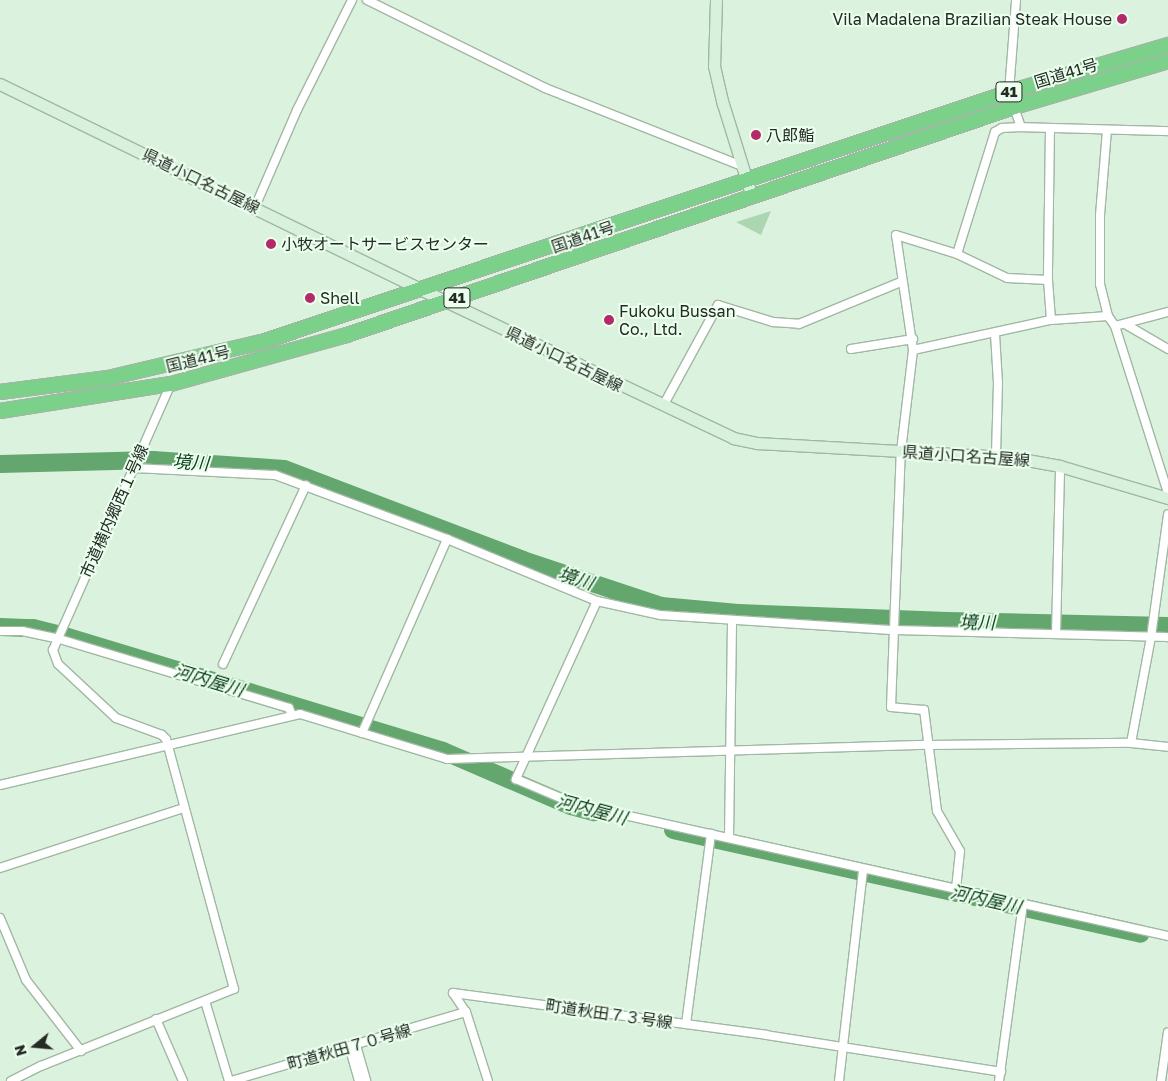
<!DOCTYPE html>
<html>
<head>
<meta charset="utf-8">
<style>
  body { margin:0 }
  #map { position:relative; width:1168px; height:1081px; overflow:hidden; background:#dbf3de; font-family:"Golos Text","Noto Sans JP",sans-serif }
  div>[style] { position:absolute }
  .green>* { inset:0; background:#acd6b1 }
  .river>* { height:18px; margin:-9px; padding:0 9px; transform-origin:9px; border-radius:9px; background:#63a66e }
  .roads { filter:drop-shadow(1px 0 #a1b7a3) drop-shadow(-1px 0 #a1b7a3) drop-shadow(0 1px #a1b7a3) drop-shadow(0 -1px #a1b7a3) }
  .street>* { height:8px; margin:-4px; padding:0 4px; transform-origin:4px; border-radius:4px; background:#fff }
  .secondary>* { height:11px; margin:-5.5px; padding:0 5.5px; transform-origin:5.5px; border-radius:5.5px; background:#d7f1dc }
  .highway>* { height:14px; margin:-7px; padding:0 7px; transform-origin:7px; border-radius:7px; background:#7bd18a }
  .dots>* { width:14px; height:14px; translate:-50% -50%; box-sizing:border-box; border:2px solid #ecffee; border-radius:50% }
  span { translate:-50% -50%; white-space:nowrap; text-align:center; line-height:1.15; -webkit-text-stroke:4px #ecffee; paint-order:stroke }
  .shield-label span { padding:1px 4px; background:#ecffee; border:1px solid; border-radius:4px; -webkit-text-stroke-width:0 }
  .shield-label { font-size:15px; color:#232b24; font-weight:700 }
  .poi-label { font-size:16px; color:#232b24 }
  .right { translate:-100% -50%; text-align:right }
  .left { translate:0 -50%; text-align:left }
  .street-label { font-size:16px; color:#232b24 }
  .water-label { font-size:18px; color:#0a3d18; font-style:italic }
  .north { position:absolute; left:10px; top:1021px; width:50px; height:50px; -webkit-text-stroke:4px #ecffee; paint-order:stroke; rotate:253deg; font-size:14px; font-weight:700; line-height:20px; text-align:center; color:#232b24 }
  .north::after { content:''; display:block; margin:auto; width:18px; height:22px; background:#232b24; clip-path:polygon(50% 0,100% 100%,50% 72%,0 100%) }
</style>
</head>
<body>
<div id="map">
  <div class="green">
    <div style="clip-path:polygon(771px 211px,761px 235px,736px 222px)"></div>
  </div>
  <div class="river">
    <div style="left:0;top:464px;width:153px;rotate:-1.5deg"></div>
    <div style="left:153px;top:460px;width:131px;rotate:3.9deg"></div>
    <div style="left:284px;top:469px;width:256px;rotate:20.8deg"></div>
    <div style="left:523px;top:560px;width:145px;rotate:18.4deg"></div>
    <div style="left:661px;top:606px;width:77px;rotate:5.2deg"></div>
    <div style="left:738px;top:613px;width:210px;rotate:2.2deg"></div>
    <div style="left:948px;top:621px;width:220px;rotate:1.3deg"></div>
    <div style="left:0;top:627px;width:33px;rotate:2deg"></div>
    <div style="left:33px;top:628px;width:33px;rotate:14deg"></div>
    <div style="left:65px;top:636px;width:395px;rotate:16.9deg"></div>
    <div style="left:443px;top:751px;width:139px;rotate:23.3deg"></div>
    <div style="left:571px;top:806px;width:24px;rotate:15deg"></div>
    <div style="left:673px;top:830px;width:479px;rotate:12.5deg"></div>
  </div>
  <div class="roads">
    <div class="street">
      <div style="left:367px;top:0;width:199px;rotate:26.3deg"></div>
      <div style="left:545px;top:88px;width:212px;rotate:21.6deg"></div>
      <div style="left:1009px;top:92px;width:92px;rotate:-85.6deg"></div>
      <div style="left:1014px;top:107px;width:21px;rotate:71deg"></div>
      <div style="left:1021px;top:127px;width:147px;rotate:1.6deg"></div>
      <div style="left:1050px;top:128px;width:152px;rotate:90.8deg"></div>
      <div style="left:1048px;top:280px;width:40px;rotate:85.7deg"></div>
      <div style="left:1107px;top:130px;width:86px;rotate:94.7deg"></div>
      <div style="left:1100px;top:216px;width:68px;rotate:90deg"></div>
      <div style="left:1100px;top:284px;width:33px;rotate:76deg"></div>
      <div style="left:1108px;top:316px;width:12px;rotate:55deg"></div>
      <div style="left:1115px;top:326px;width:175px;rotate:72.4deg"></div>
      <div style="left:255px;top:207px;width:106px;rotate:-66.6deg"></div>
      <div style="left:297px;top:110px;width:123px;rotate:-63.4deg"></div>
      <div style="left:957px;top:254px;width:128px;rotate:-72.7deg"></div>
      <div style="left:995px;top:132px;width:8px;rotate:-30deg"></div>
      <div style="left:1002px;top:128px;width:19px;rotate:-3deg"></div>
      <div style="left:1125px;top:324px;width:50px;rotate:30.2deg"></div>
      <div style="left:1115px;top:326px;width:55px;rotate:-14.8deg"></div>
      <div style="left:995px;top:334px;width:49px;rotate:86.5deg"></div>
      <div style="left:998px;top:383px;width:73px;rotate:91.6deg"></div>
      <div style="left:851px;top:349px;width:63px;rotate:-9.2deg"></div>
      <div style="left:913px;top:350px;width:141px;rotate:-12.3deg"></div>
      <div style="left:1051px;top:320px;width:57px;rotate:-4deg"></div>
      <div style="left:663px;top:406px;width:115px;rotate:-61.4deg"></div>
      <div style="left:718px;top:305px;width:58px;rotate:17.2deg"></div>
      <div style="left:773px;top:322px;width:26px;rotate:4deg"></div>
      <div style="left:799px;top:324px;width:110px;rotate:-22.4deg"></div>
      <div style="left:133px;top:468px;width:142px;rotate:2.8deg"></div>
      <div style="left:275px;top:475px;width:184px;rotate:20.4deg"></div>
      <div style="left:447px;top:539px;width:162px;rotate:22.5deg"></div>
      <div style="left:597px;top:601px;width:65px;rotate:12.5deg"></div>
      <div style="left:660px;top:615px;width:235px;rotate:3.7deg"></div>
      <div style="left:895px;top:630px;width:273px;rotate:1.5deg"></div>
      <div style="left:597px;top:601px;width:196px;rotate:114.5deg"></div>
      <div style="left:516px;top:779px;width:64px;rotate:23deg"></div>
      <div style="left:575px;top:804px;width:608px;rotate:12.55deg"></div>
      <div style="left:0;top:631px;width:22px"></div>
      <div style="left:22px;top:631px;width:35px;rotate:12deg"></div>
      <div style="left:56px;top:638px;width:243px;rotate:16.7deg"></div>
      <div style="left:289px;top:708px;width:8px;rotate:67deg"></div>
      <div style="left:1056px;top:634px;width:168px;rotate:-88.6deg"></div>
      <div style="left:223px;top:664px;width:197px;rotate:-65.1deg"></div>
      <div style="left:362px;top:733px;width:212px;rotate:-66.3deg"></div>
      <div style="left:1131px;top:743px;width:108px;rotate:-79.3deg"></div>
      <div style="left:1151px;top:637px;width:124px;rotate:-82.1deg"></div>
      <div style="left:0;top:785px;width:308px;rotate:-13.3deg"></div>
      <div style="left:300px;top:714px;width:154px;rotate:17deg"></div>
      <div style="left:447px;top:759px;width:480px;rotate:-1.7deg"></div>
      <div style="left:927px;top:745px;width:204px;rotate:-0.6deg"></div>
      <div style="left:1131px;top:743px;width:37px;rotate:6deg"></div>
      <div style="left:729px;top:838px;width:217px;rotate:-89.2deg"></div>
      <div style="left:0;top:868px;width:194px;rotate:-18.1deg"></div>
      <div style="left:956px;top:889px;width:38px;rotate:-84deg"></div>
      <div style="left:960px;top:851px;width:46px;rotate:-119.9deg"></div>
      <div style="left:937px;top:811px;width:102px;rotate:-97.3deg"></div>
      <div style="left:924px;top:710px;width:33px;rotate:-175deg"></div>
      <div style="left:891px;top:707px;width:256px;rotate:-87.8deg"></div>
      <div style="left:901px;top:451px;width:102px;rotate:-83.2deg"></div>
      <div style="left:913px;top:350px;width:116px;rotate:-98.4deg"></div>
      <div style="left:896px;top:235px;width:64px;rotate:17.3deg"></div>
      <div style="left:957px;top:254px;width:55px;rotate:25.6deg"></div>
      <div style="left:1007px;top:278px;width:41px;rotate:2.8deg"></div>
      <div style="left:0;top:918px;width:67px;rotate:67.2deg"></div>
      <div style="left:26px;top:980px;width:90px;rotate:52.2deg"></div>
      <div style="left:453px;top:993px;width:316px;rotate:7.6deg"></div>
      <div style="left:766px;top:1035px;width:238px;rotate:8.9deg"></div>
      <div style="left:453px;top:993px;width:23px;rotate:56deg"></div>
      <div style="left:466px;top:1012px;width:72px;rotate:72.3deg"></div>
      <div style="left:205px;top:1001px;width:84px;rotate:73.3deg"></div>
      <div style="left:156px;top:1019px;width:68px;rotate:66.5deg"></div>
      <div style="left:686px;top:1024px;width:192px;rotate:-82.5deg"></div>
      <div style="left:356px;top:1045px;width:37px;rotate:74deg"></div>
      <div style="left:349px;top:1046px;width:36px;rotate:74deg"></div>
      <div style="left:11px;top:1081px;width:34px;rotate:-27deg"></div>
      <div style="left:41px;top:1066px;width:208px;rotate:-21.8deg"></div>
      <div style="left:234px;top:989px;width:259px;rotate:-105.2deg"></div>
      <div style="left:166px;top:739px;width:6px;rotate:-135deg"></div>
      <div style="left:162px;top:735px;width:49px;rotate:-159.7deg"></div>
      <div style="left:116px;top:718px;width:79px;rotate:-137deg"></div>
      <div style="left:58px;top:664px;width:15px;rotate:-110deg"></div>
      <div style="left:53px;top:650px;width:291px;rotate:-66.1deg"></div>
      <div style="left:231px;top:1081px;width:245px;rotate:-16.4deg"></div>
      <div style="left:839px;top:1081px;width:213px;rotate:-83.5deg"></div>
      <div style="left:999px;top:1081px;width:179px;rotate:-82.3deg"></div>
      <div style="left:1161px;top:1081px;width:49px;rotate:-81.9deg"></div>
    </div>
    <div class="secondary">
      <div style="left:716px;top:0;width:66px;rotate:91.7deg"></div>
      <div style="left:714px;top:66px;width:39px;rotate:77deg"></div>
      <div style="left:723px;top:104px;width:97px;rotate:72.7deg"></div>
      <div style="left:0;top:84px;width:470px;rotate:26deg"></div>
      <div style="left:422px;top:290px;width:344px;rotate:25.4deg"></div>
      <div style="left:733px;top:438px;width:25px;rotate:12deg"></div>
      <div style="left:757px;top:443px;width:253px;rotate:3.2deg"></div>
      <div style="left:1010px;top:457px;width:51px;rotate:10.2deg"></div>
      <div style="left:1060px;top:466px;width:113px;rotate:16.5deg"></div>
    </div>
    <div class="highway">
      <div style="left:0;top:392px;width:109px;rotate:-7.4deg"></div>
      <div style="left:108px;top:378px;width:158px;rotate:-13.2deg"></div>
      <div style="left:262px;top:342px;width:788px;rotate:-18.5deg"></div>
      <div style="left:1009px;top:92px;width:166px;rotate:-16.5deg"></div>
      <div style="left:0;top:411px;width:173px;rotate:-9deg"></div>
      <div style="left:171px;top:384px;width:183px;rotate:-15.6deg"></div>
      <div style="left:347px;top:335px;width:705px;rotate:-18.87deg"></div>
      <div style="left:1014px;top:107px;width:161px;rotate:-16.6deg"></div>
    </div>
  </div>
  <div class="dots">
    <div style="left:1122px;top:19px;background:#b42a68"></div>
    <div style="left:756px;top:135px;background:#b42a68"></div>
    <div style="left:271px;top:244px;background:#b42a68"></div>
    <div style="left:310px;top:298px;background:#b42a68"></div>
    <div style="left:609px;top:320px;background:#b42a68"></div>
  </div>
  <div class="shield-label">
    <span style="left:1009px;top:92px">41</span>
    <span style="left:457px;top:298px">41</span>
  </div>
  <div class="poi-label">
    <span class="right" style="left:1112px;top:19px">Vila Madalena Brazilian Steak House</span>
    <span class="left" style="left:766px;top:135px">八郎鮨</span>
    <span class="left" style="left:281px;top:244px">小牧オートサービスセンター</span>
    <span class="left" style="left:320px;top:298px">Shell</span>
    <span class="left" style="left:619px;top:320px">Fukoku Bussan<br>Co., Ltd.</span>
  </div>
  <div class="street-label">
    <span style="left:1066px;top:73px;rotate:-17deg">国道41号</span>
    <span style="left:201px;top:181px;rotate:26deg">県道小口名古屋線</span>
    <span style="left:583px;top:237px;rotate:-19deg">国道41号</span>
    <span style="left:198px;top:359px;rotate:-14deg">国道41号</span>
    <span style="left:564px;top:359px;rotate:26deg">県道小口名古屋線</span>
    <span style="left:966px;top:456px;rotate:4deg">県道小口名古屋線</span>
    <span style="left:114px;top:511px;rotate:-66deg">市道横内郷西１号線</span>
    <span style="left:609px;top:1014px;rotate:8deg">町道秋田７３号線</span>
    <span style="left:349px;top:1047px;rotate:-16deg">町道秋田７０号線</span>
  </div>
  <div class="water-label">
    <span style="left:191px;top:462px;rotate:4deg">境川</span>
    <span style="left:576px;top:578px;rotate:18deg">境川</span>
    <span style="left:977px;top:622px;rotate:1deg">境川</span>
    <span style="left:209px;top:680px;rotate:17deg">河内屋川</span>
    <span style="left:592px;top:809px;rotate:15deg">河内屋川</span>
    <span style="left:986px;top:899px;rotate:13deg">河内屋川</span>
  </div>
  <div class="north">N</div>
</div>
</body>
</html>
